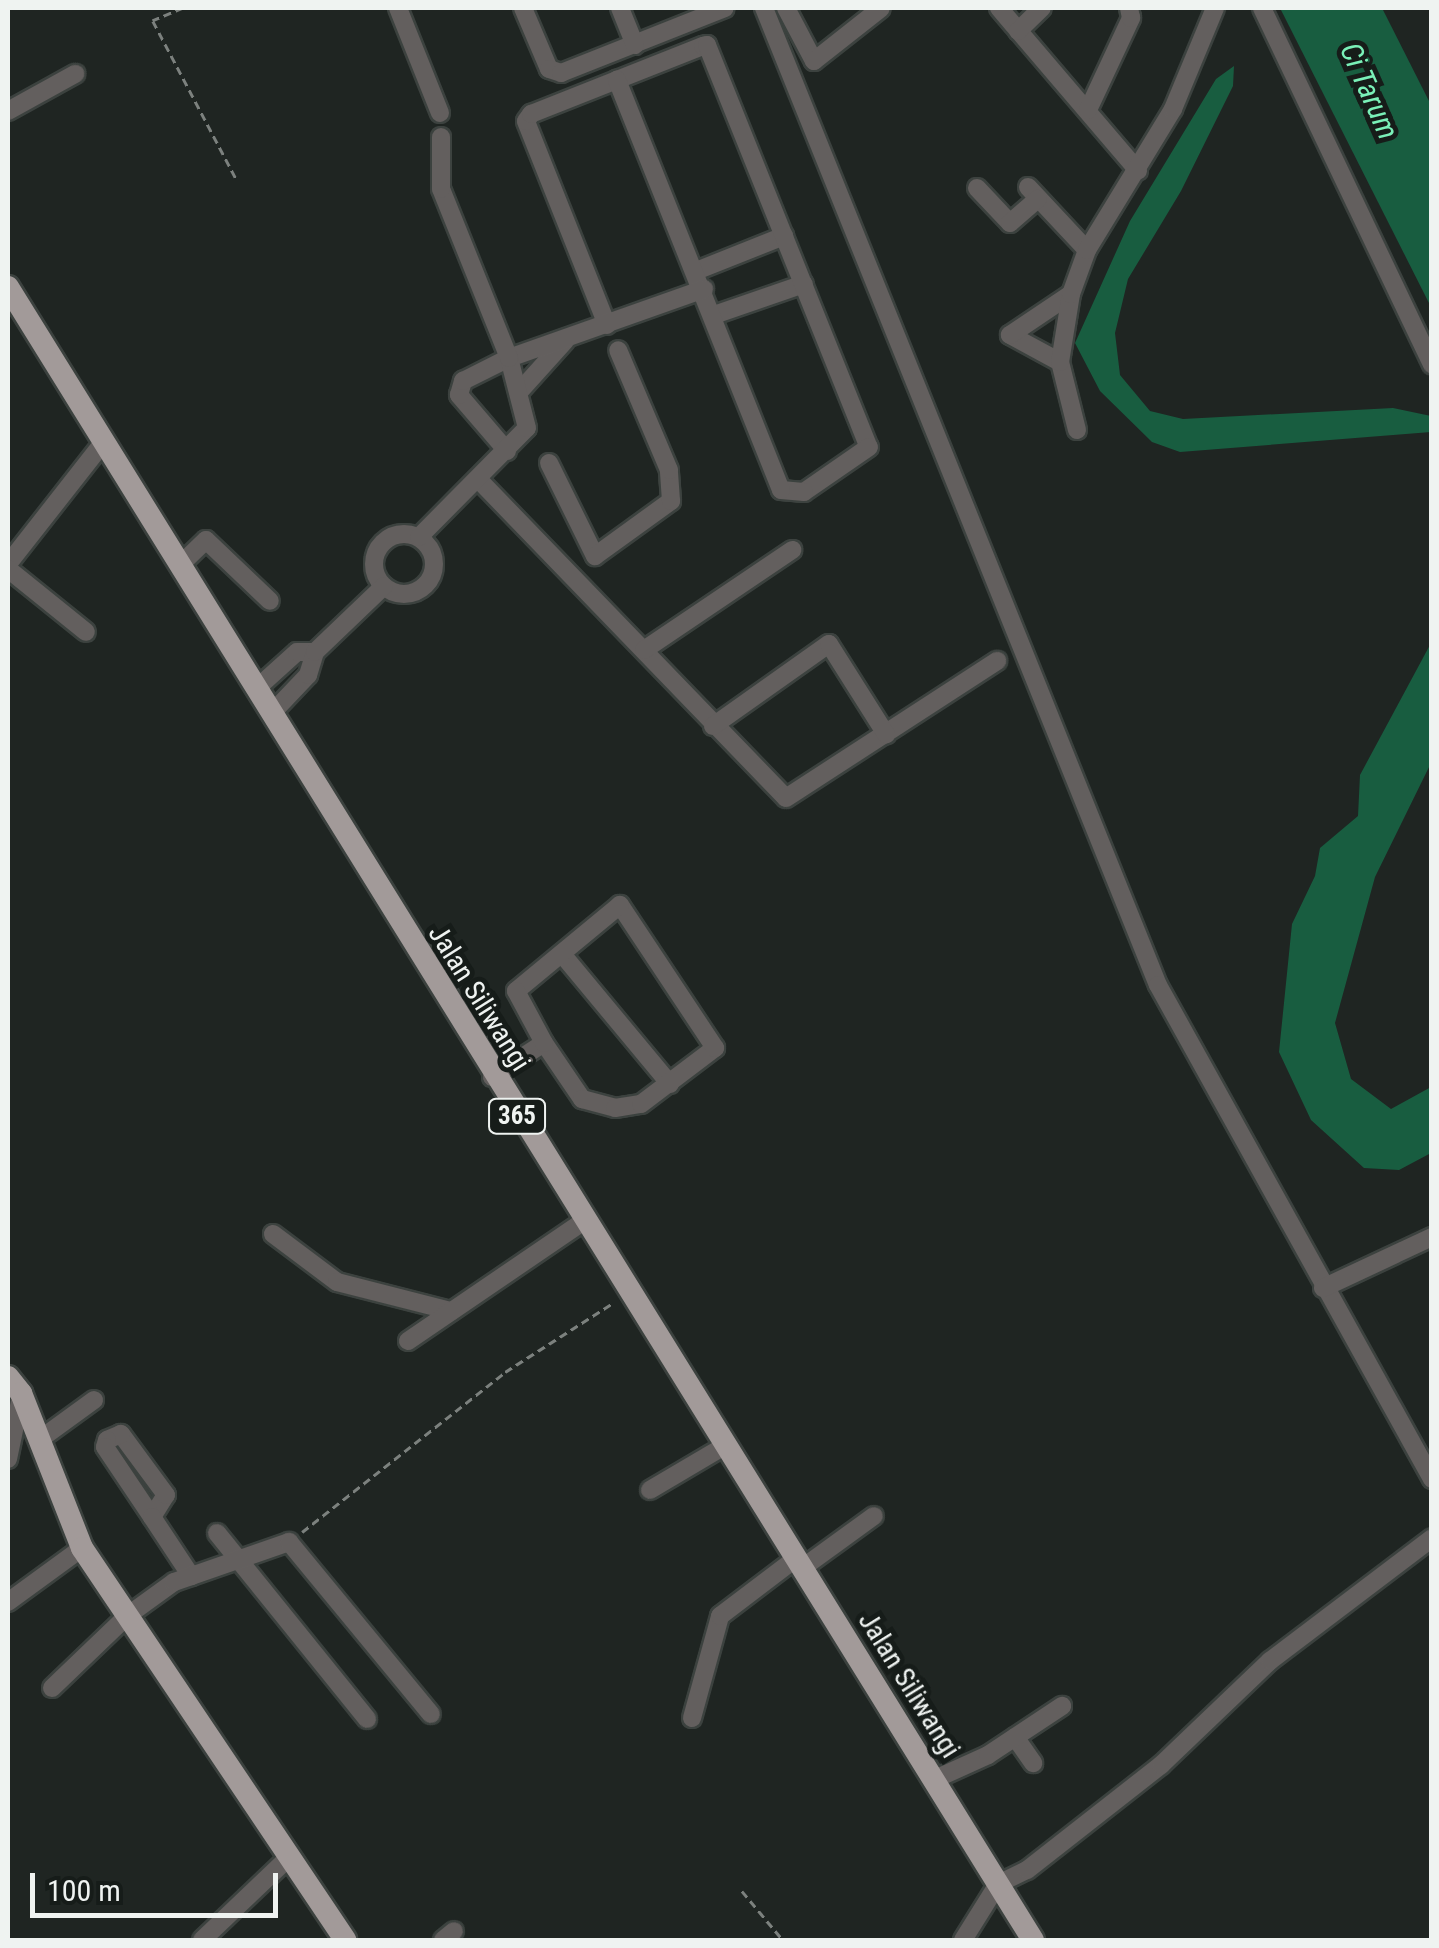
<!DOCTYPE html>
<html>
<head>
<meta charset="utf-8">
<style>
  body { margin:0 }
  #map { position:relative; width:1439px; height:1948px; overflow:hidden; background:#1f2522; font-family:"Roboto Condensed",sans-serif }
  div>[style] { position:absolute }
  .water>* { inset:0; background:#185d40 }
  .path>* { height:2.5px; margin-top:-1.25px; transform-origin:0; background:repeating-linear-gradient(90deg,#7c817e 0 8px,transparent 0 13px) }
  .roads { filter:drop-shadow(2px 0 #3c423f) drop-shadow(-2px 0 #3c423f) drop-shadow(0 2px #3c423f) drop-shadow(0 -2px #3c423f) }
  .minor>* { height:18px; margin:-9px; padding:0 9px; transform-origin:9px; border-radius:9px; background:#635f5e }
  .minor>.ring { margin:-9px; padding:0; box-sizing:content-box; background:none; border:18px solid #635f5e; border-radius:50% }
  .major>* { height:22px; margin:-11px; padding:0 11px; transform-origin:11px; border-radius:11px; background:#a29a99 }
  span { translate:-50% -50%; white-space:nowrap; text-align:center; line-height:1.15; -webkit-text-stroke:10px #161c19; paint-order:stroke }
  .shield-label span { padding:2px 8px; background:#161c19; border:2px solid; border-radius:8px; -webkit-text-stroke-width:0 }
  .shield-label { font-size:25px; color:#eff3f1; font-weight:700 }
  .street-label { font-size:28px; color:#eff3f1 }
  .water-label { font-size:30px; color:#7af0b8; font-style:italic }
  .frame { position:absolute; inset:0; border:10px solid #eff3f1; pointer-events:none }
  .scale { position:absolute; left:30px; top:1873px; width:248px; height:45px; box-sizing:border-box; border:5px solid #eff3f1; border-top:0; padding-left:12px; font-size:30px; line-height:35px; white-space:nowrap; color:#eff3f1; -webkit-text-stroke:8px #161c19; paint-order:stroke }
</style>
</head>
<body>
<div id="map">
  <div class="water">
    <div style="clip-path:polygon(1280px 8px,1382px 8px,1431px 105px,1431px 307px)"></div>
    <div style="clip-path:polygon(1234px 66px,1233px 86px,1181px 191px,1128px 279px,1115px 333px,1120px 375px,1150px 411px,1183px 419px,1393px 408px,1431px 416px,1431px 432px,1180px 452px,1152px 442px,1100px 391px,1075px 343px,1130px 221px,1216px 79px)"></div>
    <div style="clip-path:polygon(1431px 643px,1431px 763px,1375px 877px,1335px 1023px,1351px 1079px,1391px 1109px,1431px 1087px,1431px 1153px,1399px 1170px,1364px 1168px,1311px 1120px,1279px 1052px,1292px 924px,1315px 876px,1320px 848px,1358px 816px,1360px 775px)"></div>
  </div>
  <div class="path">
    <div style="left:183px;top:8px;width:33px;rotate:157deg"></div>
    <div style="left:153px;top:21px;width:180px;rotate:62.2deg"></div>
    <div style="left:302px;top:1532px;width:258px;rotate:-38.2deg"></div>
    <div style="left:505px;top:1372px;width:128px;rotate:-32.6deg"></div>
    <div style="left:742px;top:1891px;width:64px;rotate:50.1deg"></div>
  </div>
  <div class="roads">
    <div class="minor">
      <div style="left:398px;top:8px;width:113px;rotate:68.2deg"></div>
      <div style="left:523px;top:8px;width:66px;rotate:66.9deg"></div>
      <div style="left:549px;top:69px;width:13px;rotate:18deg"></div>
      <div style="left:561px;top:73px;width:176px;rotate:-21.6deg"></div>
      <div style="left:620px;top:8px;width:40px;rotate:68deg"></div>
      <div style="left:764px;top:8px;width:1053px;rotate:68.04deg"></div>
      <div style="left:1158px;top:985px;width:565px;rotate:60.98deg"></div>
      <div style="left:786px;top:8px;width:60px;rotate:62.2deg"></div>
      <div style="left:814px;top:61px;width:85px;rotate:-38.3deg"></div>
      <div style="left:999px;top:8px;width:214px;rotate:49.5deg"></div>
      <div style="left:1262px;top:8px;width:395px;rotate:64.5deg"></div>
      <div style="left:1018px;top:31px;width:33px;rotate:-44deg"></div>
      <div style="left:1088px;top:110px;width:102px;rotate:-64.9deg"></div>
      <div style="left:1131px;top:18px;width:10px;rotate:-101deg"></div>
      <div style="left:8px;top:111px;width:77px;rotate:-28.9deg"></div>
      <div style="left:1028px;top:187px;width:86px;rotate:46.9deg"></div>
      <div style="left:977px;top:188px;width:48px;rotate:46.7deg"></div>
      <div style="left:1010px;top:223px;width:37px;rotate:-41deg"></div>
      <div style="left:696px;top:271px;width:95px;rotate:-21.7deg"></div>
      <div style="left:714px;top:315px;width:95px;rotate:-19deg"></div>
      <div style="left:607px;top:325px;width:219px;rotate:-111.7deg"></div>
      <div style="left:526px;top:121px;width:9px;rotate:-54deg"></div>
      <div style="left:531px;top:114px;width:185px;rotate:-21.6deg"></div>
      <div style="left:703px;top:46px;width:4px;rotate:-14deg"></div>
      <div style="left:707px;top:45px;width:433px;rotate:68.1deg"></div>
      <div style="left:869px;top:447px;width:79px;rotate:145.3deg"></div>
      <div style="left:804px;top:492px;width:23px;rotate:-175deg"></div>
      <div style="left:781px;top:490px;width:442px;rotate:-111.8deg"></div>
      <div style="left:1060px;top:362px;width:57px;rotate:-151.6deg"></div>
      <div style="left:1010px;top:335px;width:73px;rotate:-33.9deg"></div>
      <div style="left:519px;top:392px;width:69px;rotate:-48deg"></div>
      <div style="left:1077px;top:430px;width:70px;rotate:-104deg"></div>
      <div style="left:1060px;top:362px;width:69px;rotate:-80.8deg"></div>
      <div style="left:1071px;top:294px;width:47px;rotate:-70deg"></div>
      <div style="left:1087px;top:250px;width:165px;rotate:-58.6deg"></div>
      <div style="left:1173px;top:109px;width:109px;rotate:-67.4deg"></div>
      <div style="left:507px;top:451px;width:74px;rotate:-130.6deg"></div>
      <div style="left:459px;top:395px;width:15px;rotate:-74deg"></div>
      <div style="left:463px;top:381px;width:51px;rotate:-26.6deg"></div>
      <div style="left:509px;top:358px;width:207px;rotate:-19.5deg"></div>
      <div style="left:549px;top:463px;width:104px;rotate:63.7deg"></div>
      <div style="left:595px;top:556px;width:94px;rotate:-35.9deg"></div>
      <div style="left:671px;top:501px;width:31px;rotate:-94deg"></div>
      <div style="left:669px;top:470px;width:130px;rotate:-113deg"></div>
      <div style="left:478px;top:479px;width:443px;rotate:46deg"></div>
      <div style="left:786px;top:798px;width:252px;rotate:-33deg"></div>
      <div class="ring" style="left:374px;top:534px;width:42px;height:42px"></div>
      <div style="left:419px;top:537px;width:153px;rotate:-45.3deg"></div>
      <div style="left:527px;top:428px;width:72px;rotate:-104.4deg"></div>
      <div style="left:509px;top:358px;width:182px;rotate:-111.9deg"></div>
      <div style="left:441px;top:189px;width:52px;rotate:-90deg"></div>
      <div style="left:8px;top:564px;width:152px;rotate:-51.9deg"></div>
      <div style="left:180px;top:565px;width:36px;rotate:-44deg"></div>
      <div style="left:206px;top:540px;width:88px;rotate:43.6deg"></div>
      <div style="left:8px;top:569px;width:100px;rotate:38.9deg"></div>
      <div style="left:644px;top:650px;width:179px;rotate:-34deg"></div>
      <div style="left:256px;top:689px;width:55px;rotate:-42.1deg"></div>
      <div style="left:297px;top:652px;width:18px"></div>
      <div style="left:271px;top:714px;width:54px;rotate:-46.5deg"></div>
      <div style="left:308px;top:675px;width:24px;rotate:-73deg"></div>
      <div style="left:315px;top:652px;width:95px;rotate:-43.7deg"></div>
      <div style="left:713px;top:726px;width:142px;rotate:-35.3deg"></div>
      <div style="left:829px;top:644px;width:107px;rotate:57.7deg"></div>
      <div style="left:562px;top:954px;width:169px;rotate:50.3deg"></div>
      <div style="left:492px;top:1077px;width:62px;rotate:-33.2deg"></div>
      <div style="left:544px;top:1043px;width:68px;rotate:55.8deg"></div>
      <div style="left:582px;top:1099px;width:34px;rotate:15deg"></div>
      <div style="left:615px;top:1108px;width:26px;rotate:-9deg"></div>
      <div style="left:641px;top:1104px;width:93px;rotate:-37.1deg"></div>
      <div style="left:715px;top:1048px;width:172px;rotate:-123.6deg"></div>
      <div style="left:620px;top:905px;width:135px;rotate:140.4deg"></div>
      <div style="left:516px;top:991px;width:59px;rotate:61.7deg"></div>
      <div style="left:273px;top:1234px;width:80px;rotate:36.9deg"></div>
      <div style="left:337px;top:1282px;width:118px;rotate:14.3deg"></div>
      <div style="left:1323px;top:1288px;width:120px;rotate:-25.1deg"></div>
      <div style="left:408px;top:1341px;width:213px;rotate:-34.3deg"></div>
      <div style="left:39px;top:1440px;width:68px;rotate:-36deg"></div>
      <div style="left:8px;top:1459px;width:63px;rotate:-78.2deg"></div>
      <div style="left:650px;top:1490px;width:88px;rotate:-30.6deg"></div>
      <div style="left:152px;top:1517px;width:26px;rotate:-58deg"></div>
      <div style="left:166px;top:1495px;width:76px;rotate:-126.4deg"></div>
      <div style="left:121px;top:1434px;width:15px;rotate:157deg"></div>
      <div style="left:107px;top:1440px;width:7px;rotate:106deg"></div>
      <div style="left:105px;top:1447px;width:84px;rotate:56.1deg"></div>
      <div style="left:152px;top:1517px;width:71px;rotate:56.5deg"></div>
      <div style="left:217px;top:1533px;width:239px;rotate:51.1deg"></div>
      <div style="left:801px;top:1569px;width:90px;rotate:-36deg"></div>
      <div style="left:8px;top:1602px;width:92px;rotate:-36.1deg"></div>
      <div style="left:52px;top:1688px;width:104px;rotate:-43.8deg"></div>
      <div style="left:127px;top:1616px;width:58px;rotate:-35.9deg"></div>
      <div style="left:174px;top:1582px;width:122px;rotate:-19.2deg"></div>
      <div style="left:289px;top:1542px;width:223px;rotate:50.5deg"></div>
      <div style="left:692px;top:1718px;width:106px;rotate:-74.6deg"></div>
      <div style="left:720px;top:1616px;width:94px;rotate:-37.2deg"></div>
      <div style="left:1015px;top:1737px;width:32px;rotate:55deg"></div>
      <div style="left:933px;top:1780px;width:60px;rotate:-24.4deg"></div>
      <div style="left:988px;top:1755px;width:89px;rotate:-33.5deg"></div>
      <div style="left:202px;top:1940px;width:117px;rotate:-43.6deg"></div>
      <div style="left:443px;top:1940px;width:14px;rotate:-39deg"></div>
      <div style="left:963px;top:1940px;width:66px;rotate:-58deg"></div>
      <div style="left:998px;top:1884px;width:32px;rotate:-26deg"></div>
      <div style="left:1027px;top:1870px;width:170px;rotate:-38.1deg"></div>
      <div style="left:1161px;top:1765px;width:151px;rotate:-43.7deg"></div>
      <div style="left:1270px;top:1661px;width:203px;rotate:-37.2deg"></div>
    </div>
    <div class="major">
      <div style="left:8px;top:287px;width:1945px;rotate:58.2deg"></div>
      <div style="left:8px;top:1377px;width:21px;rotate:51deg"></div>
      <div style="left:21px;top:1393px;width:167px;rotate:68.5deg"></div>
      <div style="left:82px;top:1548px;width:472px;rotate:56.1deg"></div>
    </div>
  </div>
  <div class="shield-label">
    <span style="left:517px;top:1116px">365</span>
  </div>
  <div class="street-label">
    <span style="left:479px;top:998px;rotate:58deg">Jalan Siliwangi</span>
    <span style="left:909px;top:1685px;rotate:58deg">Jalan Siliwangi</span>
  </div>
  <div class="water-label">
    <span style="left:1369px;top:91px;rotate:66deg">Ci Tarum</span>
  </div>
  <div class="frame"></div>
  <div class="scale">100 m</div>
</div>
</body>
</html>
